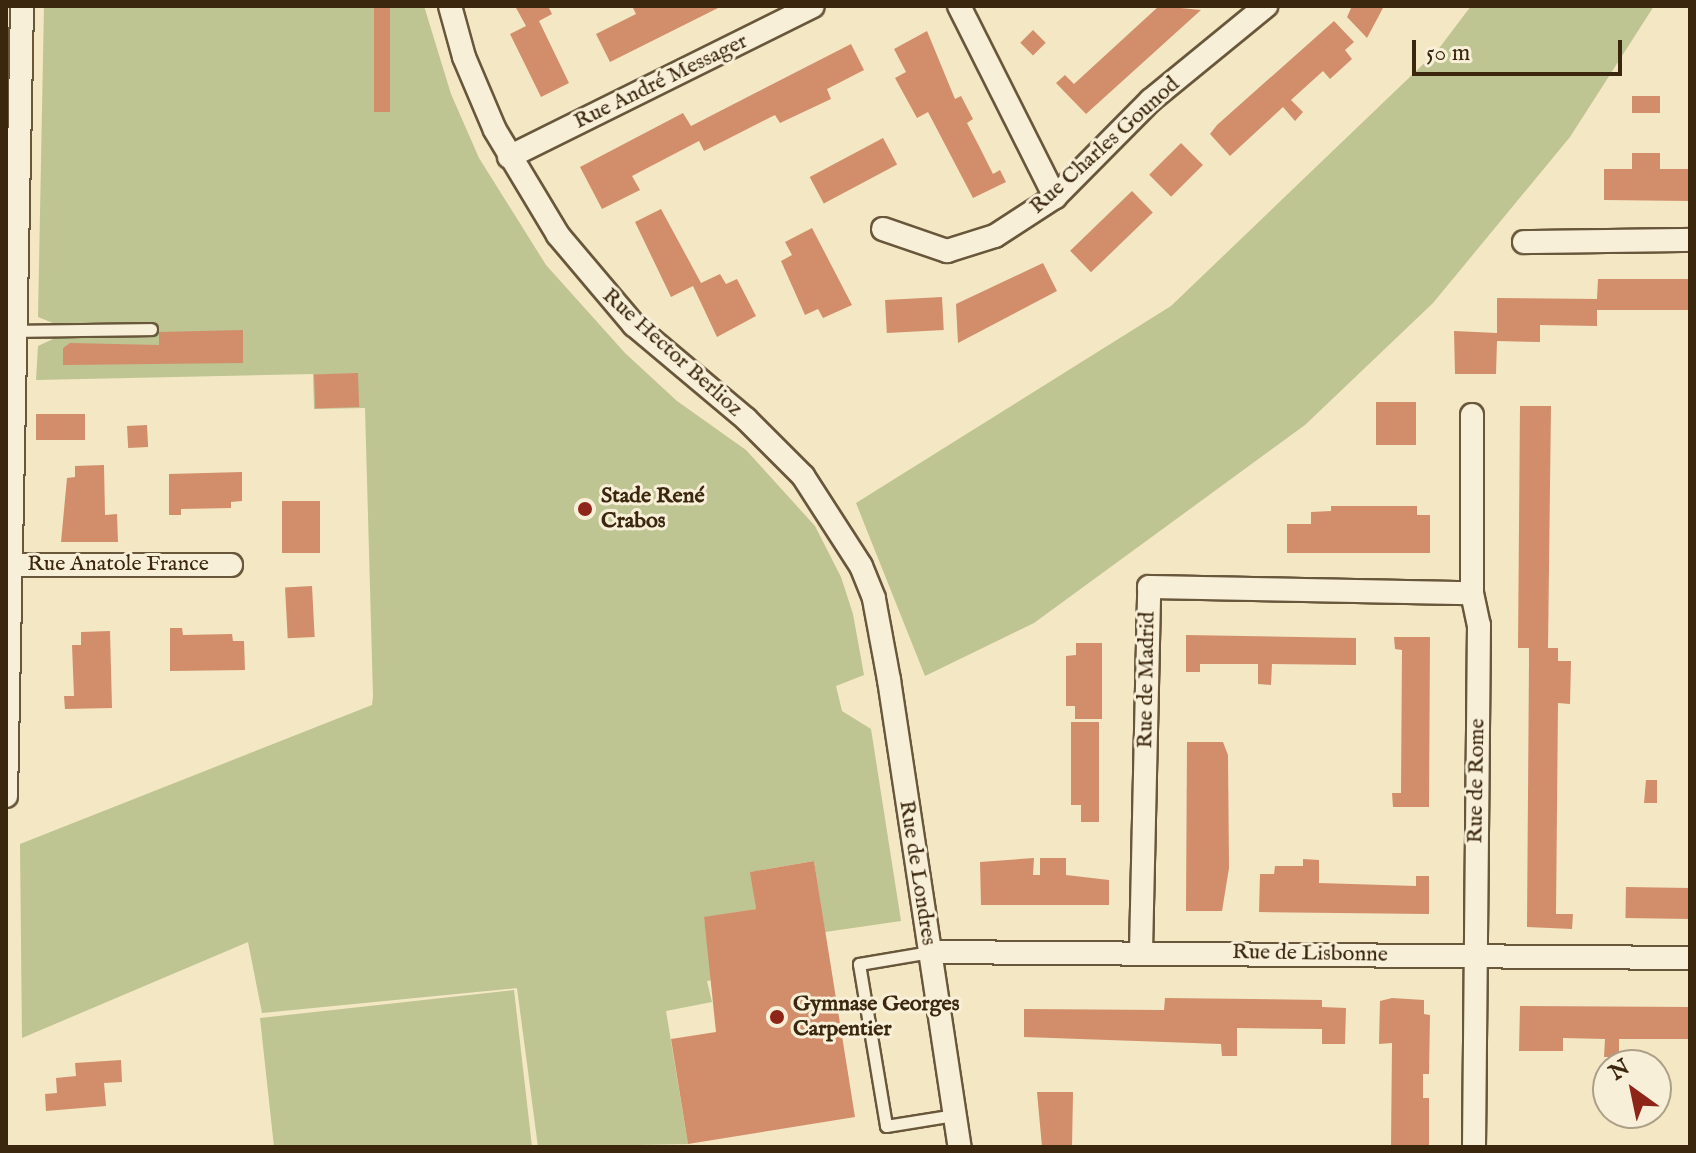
<!DOCTYPE html>
<html>
<head>
<meta charset="utf-8">
<style>
  body { margin:0 }
  #map { position:relative; width:1696px; height:1153px; overflow:hidden; background:#f4e7c3; font-family:"IM FELL English",serif }
  div>[style] { position:absolute }
  .green>* { inset:0; background:#bec492 }
  .building>* { inset:0; background:#d28e6b; transform-origin:0 0 }
  .roads { filter:drop-shadow(2px 0 #68573b) drop-shadow(-2px 0 #68573b) drop-shadow(0 2px #68573b) drop-shadow(0 -2px #68573b) }
  .lane>* { height:11px; margin:-5.5px; padding:0 5.5px; transform-origin:5.5px; border-radius:5.5px; background:#f8efd8 }
  .street>* { height:22px; margin:-11px; padding:0 11px; transform-origin:11px; border-radius:11px; background:#f8efd8 }
  .dots>* { width:22px; height:22px; translate:-50% -50%; box-sizing:border-box; border:4px solid #f8efd8; border-radius:50% }
  span { translate:-50% -50%; white-space:nowrap; text-align:center; line-height:1.15; -webkit-text-stroke:6px #f8efd8; paint-order:stroke }
  .street-label { font-size:22px; color:#3a270e }
  .poi-label { font-size:22px; color:#3a270e; font-weight:700 }
  .left { translate:0 -50%; text-align:left }
  .frame { position:absolute; inset:0; border:8px solid #3a270e; pointer-events:none }
  .north { position:absolute; left:1592px; top:1049px; width:80px; height:80px; box-sizing:border-box; background:#f8efd8; border:2px solid #ac9f87; border-radius:50%; rotate:327deg; font-size:22px; font-weight:700; line-height:32px; text-align:center; color:#3a270e }
  .north::after { content:''; display:block; margin:auto; width:28px; height:36px; background:#8f2418; clip-path:polygon(50% 0,100% 100%,50% 72%,0 100%) }
  .scale { position:absolute; left:1412px; top:40px; width:210px; height:36px; box-sizing:border-box; border:4px solid #3a270e; border-top:0; padding-left:10px; font-size:24px; line-height:28px; white-space:nowrap; color:#3a270e; -webkit-text-stroke:6px #f8efd8; paint-order:stroke }
</style>
</head>
<body>
<div id="map">
  <div class="green">
    <div style="clip-path:polygon(44px 6px,424px 6px,451px 94px,479px 158px,546px 265px,625px 353px,677px 401px,746px 450px,815px 526px,841px 577px,853px 614px,864px 675px,836px 686px,842px 711px,871px 729px,901px 921px,825px 932px,814px 861px,751px 872px,756px 909px,704px 918px,714px 980px,707px 981px,712px 1002px,666px 1011px,688px 1144px,538px 1147px,517px 988px,262px 1013px,248px 942px,22px 1038px,20px 844px,372px 705px,373px 696px,365px 408px,314px 409px,313px 374px,36px 380px,38px 346px,53px 339px,53px 323px,38px 317px)"></div>
    <div style="clip-path:polygon(1471px 6px,1654px 6px,1570px 137px,1433px 303px,1305px 425px,1034px 623px,925px 676px,856px 503px,1171px 306px,1437px 51px)"></div>
    <div style="clip-path:polygon(514px 990px,532px 1147px,274px 1147px,260px 1018px)"></div>
  </div>
  <div class="building">
    <div style="left:374px;top:6px;width:16px;height:106px"></div>
    <div style="clip-path:polygon(515px 6px,548px 6px,552px 14px,539px 21px,569px 83px,541px 97px,510px 34px,526px 26px)"></div>
    <div style="clip-path:polygon(632px 6px,722px 6px,610px 62px,596px 34px,636px 14px)"></div>
    <div style="clip-path:polygon(1159px 6px,1201px 10px,1086px 114px,1056px 83px,1065px 75px,1074px 84px)"></div>
    <div style="clip-path:polygon(1352px 6px,1384px 6px,1367px 38px,1347px 17px)"></div>
    <div style="clip-path:polygon(1334px 21px,1354px 42px,1345px 50px,1352px 59px,1330px 79px,1323px 71px,1291px 100px,1303px 112px,1295px 121px,1283px 107px,1230px 156px,1210px 134px,1217px 125px)"></div>
    <div style="left:1033px;top:30px;width:18px;height:18px;rotate:45deg"></div>
    <div style="clip-path:polygon(927px 31px,955px 99px,961px 96px,973px 119px,967px 123px,980px 148px,993px 174px,1000px 170px,1006px 182px,973px 198px,928px 112px,917px 118px,895px 78px,906px 72px,894px 49px)"></div>
    <div style="clip-path:polygon(851px 44px,864px 70px,827px 89px,831px 99px,780px 123px,775px 115px,704px 151px,699px 141px,632px 176px,640px 190px,602px 209px,580px 167px,683px 113px,691px 126px)"></div>
    <div style="left:1632px;top:96px;width:28px;height:17px"></div>
    <div style="left:883px;top:138px;width:30px;height:83px;rotate:62deg"></div>
    <div style="left:1181px;top:143px;width:31px;height:45px;rotate:45deg"></div>
    <div style="clip-path:polygon(1632px 153px,1660px 153px,1660px 169px,1690px 169px,1690px 201px,1604px 200px,1604px 169px,1632px 169px)"></div>
    <div style="left:1132px;top:191px;width:30px;height:86px;rotate:46deg"></div>
    <div style="clip-path:polygon(661px 209px,701px 283px,720px 274px,726px 284px,737px 279px,756px 316px,717px 337px,693px 286px,671px 297px,635px 222px)"></div>
    <div style="clip-path:polygon(812px 228px,852px 305px,823px 318px,818px 309px,805px 315px,781px 261px,792px 255px,785px 242px)"></div>
    <div style="clip-path:polygon(1043px 263px,1057px 291px,958px 343px,956px 304px)"></div>
    <div style="clip-path:polygon(1598px 279px,1690px 279px,1690px 310px,1597px 310px,1597px 326px,1540px 325px,1540px 342px,1497px 341px,1496px 374px,1455px 374px,1454px 331px,1497px 333px,1497px 298px,1597px 299px)"></div>
    <div style="left:942px;top:297px;width:33px;height:57px;rotate:87deg"></div>
    <div style="clip-path:polygon(243px 330px,243px 363px,63px 365px,63px 348px,70px 343px,159px 345px,159px 332px)"></div>
    <div style="left:358px;top:373px;width:34px;height:44px;rotate:88deg"></div>
    <div style="left:1416px;top:402px;width:43px;height:40px;rotate:90deg"></div>
    <div style="clip-path:polygon(1520px 406px,1551px 406px,1548px 648px,1558px 648px,1558px 661px,1571px 661px,1570px 704px,1558px 703px,1556px 914px,1573px 914px,1572px 929px,1527px 927px,1529px 661px,1529px 648px,1518px 648px)"></div>
    <div style="left:36px;top:414px;width:49px;height:26px"></div>
    <div style="left:147px;top:425px;width:22px;height:20px;rotate:87deg"></div>
    <div style="clip-path:polygon(104px 465px,105px 515px,117px 514px,118px 542px,61px 542px,67px 478px,75px 477px,75px 466px)"></div>
    <div style="clip-path:polygon(242px 472px,242px 501px,231px 502px,231px 508px,181px 509px,181px 515px,169px 515px,169px 474px)"></div>
    <div style="left:282px;top:501px;width:38px;height:52px"></div>
    <div style="clip-path:polygon(1331px 506px,1417px 506px,1417px 515px,1430px 515px,1430px 553px,1287px 553px,1287px 524px,1311px 524px,1311px 512px,1331px 511px)"></div>
    <div style="left:312px;top:586px;width:51px;height:27px;rotate:87deg"></div>
    <div style="clip-path:polygon(170px 628px,182px 628px,183px 635px,232px 634px,233px 641px,244px 641px,245px 670px,170px 671px)"></div>
    <div style="clip-path:polygon(110px 631px,112px 708px,65px 709px,64px 696px,74px 696px,72px 645px,81px 645px,81px 632px)"></div>
    <div style="clip-path:polygon(1186px 635px,1356px 638px,1356px 665px,1272px 664px,1271px 685px,1258px 684px,1258px 664px,1200px 664px,1200px 672px,1186px 672px)"></div>
    <div style="clip-path:polygon(1394px 637px,1430px 637px,1429px 807px,1393px 807px,1392px 793px,1401px 793px,1402px 650px,1395px 649px)"></div>
    <div style="clip-path:polygon(1076px 643px,1102px 643px,1102px 719px,1075px 719px,1075px 706px,1066px 706px,1066px 656px,1076px 655px)"></div>
    <div style="clip-path:polygon(1071px 722px,1099px 722px,1099px 822px,1081px 822px,1081px 805px,1071px 805px)"></div>
    <div style="clip-path:polygon(1187px 742px,1223px 742px,1228px 755px,1229px 868px,1222px 911px,1186px 911px)"></div>
    <div style="clip-path:polygon(1646px 780px,1657px 780px,1657px 803px,1644px 803px)"></div>
    <div style="clip-path:polygon(1034px 858px,1033px 875px,1040px 875px,1040px 858px,1066px 858px,1066px 875px,1109px 880px,1109px 905px,981px 905px,980px 862px)"></div>
    <div style="clip-path:polygon(1303px 859px,1319px 860px,1319px 883px,1416px 886px,1416px 876px,1429px 876px,1429px 914px,1259px 912px,1260px 874px,1274px 874px,1275px 866px,1303px 866px)"></div>
    <div style="clip-path:polygon(814px 861px,855px 1117px,688px 1144px,671px 1039px,716px 1032px,704px 917px,756px 909px,750px 872px)"></div>
    <div style="left:1626px;top:887px;width:64px;height:31px;rotate:1deg"></div>
    <div style="clip-path:polygon(1165px 998px,1322px 1000px,1322px 1007px,1346px 1008px,1345px 1044px,1322px 1044px,1322px 1029px,1237px 1028px,1237px 1056px,1222px 1056px,1221px 1044px,1024px 1037px,1024px 1009px,1164px 1010px)"></div>
    <div style="clip-path:polygon(1392px 998px,1424px 1000px,1424px 1014px,1430px 1015px,1429px 1074px,1423px 1074px,1423px 1098px,1429px 1098px,1429px 1147px,1391px 1147px,1392px 1043px,1379px 1044px,1380px 1001px)"></div>
    <div style="clip-path:polygon(1520px 1006px,1690px 1007px,1690px 1039px,1619px 1039px,1619px 1057px,1604px 1057px,1605px 1039px,1563px 1038px,1563px 1051px,1519px 1051px)"></div>
    <div style="clip-path:polygon(121px 1060px,122px 1082px,104px 1083px,106px 1106px,46px 1111px,45px 1094px,57px 1093px,56px 1078px,76px 1076px,75px 1063px)"></div>
    <div style="clip-path:polygon(1037px 1092px,1073px 1092px,1072px 1147px,1042px 1147px)"></div>
  </div>
  <div class="roads">
    <div class="lane">
      <div style="left:14px;top:331px;width:137px;rotate:-0.8deg"></div>
      <div style="left:930px;top:952px;width:72px;rotate:170.4deg"></div>
      <div style="left:859px;top:964px;width:164px;rotate:80.5deg"></div>
      <div style="left:886px;top:1126px;width:70px;rotate:-9.1deg"></div>
    </div>
    <div class="street">
      <div style="left:450px;top:6px;width:53px;rotate:74.6deg"></div>
      <div style="left:464px;top:57px;width:79px;rotate:67deg"></div>
      <div style="left:495px;top:130px;width:122px;rotate:59deg"></div>
      <div style="left:558px;top:235px;width:118px;rotate:49.8deg"></div>
      <div style="left:634px;top:325px;width:146px;rotate:40deg"></div>
      <div style="left:746px;top:419px;width:81px;rotate:45deg"></div>
      <div style="left:803px;top:476px;width:107px;rotate:57.2deg"></div>
      <div style="left:861px;top:566px;width:35px;rotate:68deg"></div>
      <div style="left:874px;top:599px;width:82px;rotate:79.5deg"></div>
      <div style="left:889px;top:680px;width:472px;rotate:81.4deg"></div>
      <div style="left:959px;top:6px;width:214px;rotate:63.3deg"></div>
      <div style="left:509px;top:157px;width:339px;rotate:-26.4deg"></div>
      <div style="left:883px;top:229px;width:68px;rotate:19deg"></div>
      <div style="left:947px;top:251px;width:50px;rotate:-17.4deg"></div>
      <div style="left:995px;top:236px;width:72px;rotate:-33deg"></div>
      <div style="left:1055px;top:197px;width:136px;rotate:-45.3deg"></div>
      <div style="left:1151px;top:100px;width:149px;rotate:-39.3deg"></div>
      <div style="left:1524px;top:242px;width:166px;rotate:-0.7deg"></div>
      <div style="left:1472px;top:415px;width:178px;rotate:90deg"></div>
      <div style="left:1472px;top:593px;width:33px;rotate:78deg"></div>
      <div style="left:1479px;top:625px;width:522px;rotate:90.55deg"></div>
      <div style="left:6px;top:565px;width:225px"></div>
      <div style="left:6px;top:796px;width:790px;rotate:-88.84deg"></div>
      <div style="left:1141px;top:951px;width:364px;rotate:-88.7deg"></div>
      <div style="left:1149px;top:587px;width:323px;rotate:1.1deg"></div>
      <div style="left:930px;top:952px;width:760px;rotate:0.45deg"></div>
    </div>
  </div>
  <div class="dots">
    <div style="left:585px;top:509px;background:#8f2418"></div>
    <div style="left:777px;top:1017px;background:#8f2418"></div>
  </div>
  <div class="street-label">
    <span style="left:661px;top:82px;rotate:-26deg">Rue André Messager</span>
    <span style="left:1105px;top:146px;rotate:-42deg">Rue Charles Gounod</span>
    <span style="left:672px;top:353px;rotate:42deg">Rue Hector Berlioz</span>
    <span style="left:118px;top:565px">Rue Anatole France</span>
    <span style="left:1147px;top:680px;rotate:-89deg">Rue de Madrid</span>
    <span style="left:1477px;top:781px;rotate:-89deg">Rue de Rome</span>
    <span style="left:917px;top:873px;rotate:81deg">Rue de Londres</span>
    <span style="left:1310px;top:954px;rotate:1deg">Rue de Lisbonne</span>
  </div>
  <div class="poi-label">
    <span class="left" style="left:601px;top:509px">Stade René<br>Crabos</span>
    <span class="left" style="left:793px;top:1017px">Gymnase Georges<br>Carpentier</span>
  </div>
  <div class="frame"></div>
  <div class="north">N</div>
  <div class="scale">50 m</div>
</div>
</body>
</html>
